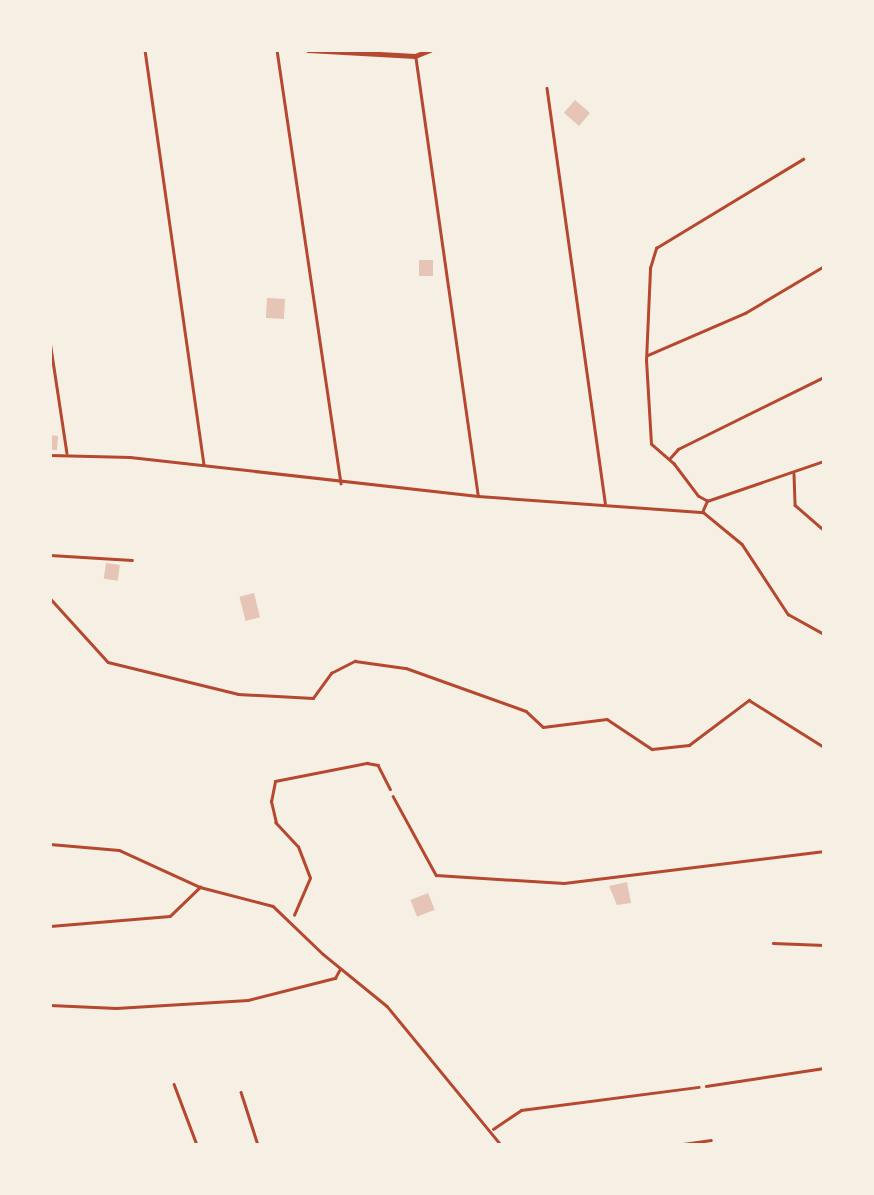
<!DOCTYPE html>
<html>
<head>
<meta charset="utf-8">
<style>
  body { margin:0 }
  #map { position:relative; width:874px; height:1195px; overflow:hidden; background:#f6efe4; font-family:Montserrat,sans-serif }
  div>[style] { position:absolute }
  .building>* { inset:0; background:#e6c5b7; transform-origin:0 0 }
  .path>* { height:2.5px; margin:-1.25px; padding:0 1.25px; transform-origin:1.25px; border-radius:1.25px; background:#b5482f }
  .service>* { height:2.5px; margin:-1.25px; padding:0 1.25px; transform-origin:1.25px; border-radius:1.25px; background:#b5482f }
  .minor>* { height:5px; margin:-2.5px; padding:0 2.5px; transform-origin:2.5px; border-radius:2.5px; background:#b5482f }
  span { translate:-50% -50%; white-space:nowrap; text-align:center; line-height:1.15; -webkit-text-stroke:9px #f6efe4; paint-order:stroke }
  .frame { position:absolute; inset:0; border:52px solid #f6efe4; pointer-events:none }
</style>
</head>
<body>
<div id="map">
  <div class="building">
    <div style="left:575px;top:100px;width:20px;height:17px;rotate:41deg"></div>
    <div style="left:419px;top:260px;width:14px;height:16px"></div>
    <div style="left:267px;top:298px;width:18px;height:20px;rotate:3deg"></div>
    <div style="clip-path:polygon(50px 435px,58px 436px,57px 450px,50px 450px)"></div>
    <div style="left:106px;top:563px;width:14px;height:16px;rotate:8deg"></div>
    <div style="left:254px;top:593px;width:25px;height:15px;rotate:76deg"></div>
    <div style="clip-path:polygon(627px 882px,631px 903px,617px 905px,609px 886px)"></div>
    <div style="left:428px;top:893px;width:18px;height:19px;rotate:68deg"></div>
  </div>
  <div class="path">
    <div style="left:294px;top:915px;width:40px;rotate:-66.6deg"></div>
    <div style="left:310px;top:878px;width:33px;rotate:-111deg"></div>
    <div style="left:298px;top:847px;width:33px;rotate:-133deg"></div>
    <div style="left:276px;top:823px;width:22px;rotate:-103deg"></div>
    <div style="left:271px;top:802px;width:21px;rotate:-79deg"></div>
    <div style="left:275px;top:781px;width:94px;rotate:-11.1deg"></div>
    <div style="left:367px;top:763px;width:11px;rotate:10deg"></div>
    <div style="left:378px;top:765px;width:27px;rotate:63deg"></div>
    <div style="left:706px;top:1086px;width:119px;rotate:-8.7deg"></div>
  </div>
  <div class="service">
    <div style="left:145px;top:50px;width:418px;rotate:81.9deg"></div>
    <div style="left:277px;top:50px;width:438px;rotate:81.6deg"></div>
    <div style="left:416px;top:58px;width:441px;rotate:81.9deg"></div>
    <div style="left:547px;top:88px;width:419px;rotate:82deg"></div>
    <div style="left:50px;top:341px;width:113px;rotate:81.4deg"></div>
    <div style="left:648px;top:355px;width:106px;rotate:-23.4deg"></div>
    <div style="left:745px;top:313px;width:92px;rotate:-30.7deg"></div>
    <div style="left:50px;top:455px;width:80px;rotate:1.4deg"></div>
    <div style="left:130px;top:457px;width:350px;rotate:6.4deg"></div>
    <div style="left:478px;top:496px;width:226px;rotate:4.1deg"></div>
    <div style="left:703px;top:512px;width:50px;rotate:39.4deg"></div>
    <div style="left:742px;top:544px;width:84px;rotate:56.7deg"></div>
    <div style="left:788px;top:614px;width:41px;rotate:29.1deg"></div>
    <div style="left:670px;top:458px;width:12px;rotate:-48deg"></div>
    <div style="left:678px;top:449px;width:163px;rotate:-26.3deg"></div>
    <div style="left:794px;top:474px;width:31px;rotate:88deg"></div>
    <div style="left:795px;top:505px;width:38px;rotate:41deg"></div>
    <div style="left:707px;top:501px;width:10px;rotate:-151deg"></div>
    <div style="left:698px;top:496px;width:40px;rotate:-127deg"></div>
    <div style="left:674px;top:464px;width:30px;rotate:-139deg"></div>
    <div style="left:651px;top:444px;width:83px;rotate:-93.4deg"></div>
    <div style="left:646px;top:361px;width:93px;rotate:-87.5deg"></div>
    <div style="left:650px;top:268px;width:21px;rotate:-73deg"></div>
    <div style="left:656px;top:248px;width:172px;rotate:-31.2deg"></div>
    <div style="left:703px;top:510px;width:10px;rotate:-66deg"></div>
    <div style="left:707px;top:501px;width:124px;rotate:-18.9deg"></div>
    <div style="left:50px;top:555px;width:82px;rotate:3.5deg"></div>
    <div style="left:50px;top:598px;width:86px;rotate:47.8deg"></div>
    <div style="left:108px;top:662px;width:134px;rotate:13.8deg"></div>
    <div style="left:238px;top:694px;width:75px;rotate:3.1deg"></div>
    <div style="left:313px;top:698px;width:31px;rotate:-54deg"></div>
    <div style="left:331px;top:673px;width:27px;rotate:-27deg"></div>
    <div style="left:355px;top:661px;width:50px;rotate:8deg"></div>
    <div style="left:406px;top:668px;width:127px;rotate:19.7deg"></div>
    <div style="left:526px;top:711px;width:23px;rotate:43deg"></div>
    <div style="left:543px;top:727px;width:64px;rotate:-7.1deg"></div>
    <div style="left:607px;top:719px;width:54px;rotate:33.7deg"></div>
    <div style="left:652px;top:749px;width:37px;rotate:-6deg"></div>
    <div style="left:689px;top:745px;width:75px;rotate:-36.9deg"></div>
    <div style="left:749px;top:700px;width:89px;rotate:32.1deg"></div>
    <div style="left:393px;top:796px;width:90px;rotate:61.4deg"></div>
    <div style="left:436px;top:875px;width:128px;rotate:3.6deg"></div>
    <div style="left:564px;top:883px;width:262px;rotate:-7deg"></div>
    <div style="left:50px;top:844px;width:69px;rotate:5deg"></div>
    <div style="left:119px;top:850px;width:89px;rotate:24.6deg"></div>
    <div style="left:200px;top:887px;width:75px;rotate:14.6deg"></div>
    <div style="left:273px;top:906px;width:69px;rotate:43.8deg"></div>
    <div style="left:323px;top:954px;width:82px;rotate:39.1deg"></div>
    <div style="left:387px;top:1006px;width:180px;rotate:50.6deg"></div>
    <div style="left:50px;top:926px;width:120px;rotate:-4.8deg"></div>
    <div style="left:170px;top:916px;width:42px;rotate:-44deg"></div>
    <div style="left:773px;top:943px;width:51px;rotate:2.2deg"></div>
    <div style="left:50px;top:1005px;width:66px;rotate:2.6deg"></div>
    <div style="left:116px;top:1008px;width:132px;rotate:-3.5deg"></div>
    <div style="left:248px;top:1000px;width:90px;rotate:-14.2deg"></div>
    <div style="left:335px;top:978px;width:10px;rotate:-61deg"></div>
    <div style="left:174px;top:1084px;width:65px;rotate:69.3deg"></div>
    <div style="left:241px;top:1092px;width:56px;rotate:72.2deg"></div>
    <div style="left:493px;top:1129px;width:34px;rotate:-34deg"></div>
    <div style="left:521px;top:1110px;width:179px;rotate:-7.4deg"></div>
    <div style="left:676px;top:1145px;width:35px;rotate:-8deg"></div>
  </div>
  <div class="minor">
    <div style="left:308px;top:50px;width:107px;rotate:3.2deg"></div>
    <div style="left:415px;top:56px;width:16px;rotate:-22deg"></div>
  </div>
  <div class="frame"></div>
</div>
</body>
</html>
